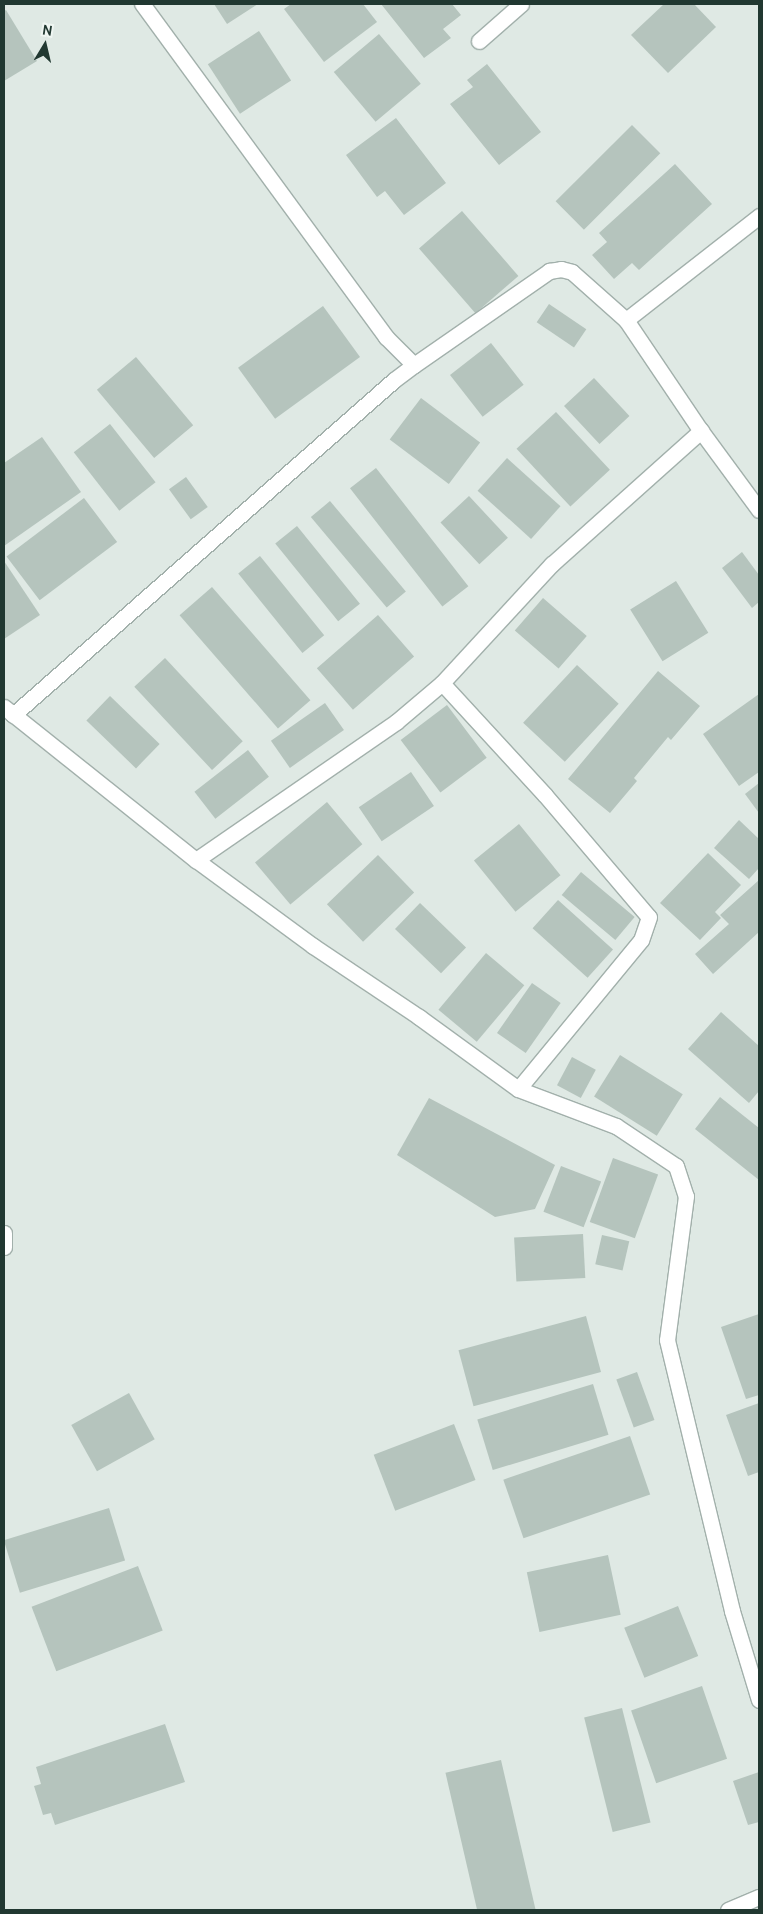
<!DOCTYPE html>
<html>
<head>
<meta charset="utf-8">
<style>
  body { margin:0 }
  #map { position:relative; width:763px; height:1914px; overflow:hidden; background:#dfe9e4; font-family:Cabin,sans-serif }
  div>[style] { position:absolute }
  .building>* { inset:0; background:#b5c4bd; transform-origin:0 0 }
  .roads { filter:drop-shadow(1px 0 #a2b0ab) drop-shadow(-1px 0 #a2b0ab) drop-shadow(0 1px #a2b0ab) drop-shadow(0 -1px #a2b0ab) }
  .street>* { height:15px; margin:-7.5px; padding:0 7.5px; transform-origin:7.5px; border-radius:7.5px; background:#fff }
  span { translate:-50% -50%; white-space:nowrap; text-align:center; line-height:1.15; -webkit-text-stroke:4.5px #eff6f2; paint-order:stroke }
  .frame { position:absolute; inset:0; border:5px solid #213831; pointer-events:none }
  .north { position:absolute; left:20px; top:20px; width:50px; height:50px; -webkit-text-stroke:4px #eff6f2; paint-order:stroke; rotate:9deg; font-size:14px; font-weight:700; line-height:20px; text-align:center; color:#213831 }
  .north::after { content:''; display:block; margin:auto; width:18px; height:22px; background:#213831; clip-path:polygon(50% 0,100% 100%,50% 72%,0 100%) }
</style>
</head>
<body>
<div id="map">
  <div class="building">
    <div style="clip-path:polygon(214px 4px,258px 4px,227px 24px)"></div>
    <div style="clip-path:polygon(291px 4px,363px 4px,377px 22px,324px 62px,284px 9px)"></div>
    <div style="clip-path:polygon(381px 4px,452px 4px,461px 15px,443px 29px,451px 38px,424px 58px)"></div>
    <div style="clip-path:polygon(664px 4px,694px 4px,716px 27px,668px 73px,631px 35px)"></div>
    <div style="clip-path:polygon(6px 10px,37px 61px,4px 81px,4px 11px)"></div>
    <div style="left:259px;top:31px;width:59px;height:61px;rotate:57deg"></div>
    <div style="left:379px;top:34px;width:65px;height:59px;rotate:50deg"></div>
    <div style="clip-path:polygon(487px 64px,541px 132px,499px 165px,450px 104px,473px 87px,467px 80px)"></div>
    <div style="clip-path:polygon(396px 118px,446px 183px,404px 215px,385px 191px,377px 197px,346px 155px)"></div>
    <div style="left:632px;top:125px;width:40px;height:108px;rotate:45deg"></div>
    <div style="clip-path:polygon(675px 164px,712px 204px,639px 270px,632px 263px,614px 279px,592px 255px,607px 242px,599px 233px)"></div>
    <div style="left:462px;top:211px;width:86px;height:57px;rotate:49deg"></div>
    <div style="left:549px;top:304px;width:45px;height:22px;rotate:34deg"></div>
    <div style="left:323px;top:306px;width:63px;height:105px;rotate:54deg"></div>
    <div style="left:491px;top:343px;width:53px;height:52px;rotate:52deg"></div>
    <div style="left:136px;top:357px;width:89px;height:51px;rotate:50deg"></div>
    <div style="left:594px;top:378px;width:52px;height:41px;rotate:47deg"></div>
    <div style="left:421px;top:398px;width:74px;height:52px;rotate:37deg"></div>
    <div style="left:556px;top:412px;width:79px;height:54px;rotate:47deg"></div>
    <div style="left:110px;top:424px;width:74px;height:46px;rotate:52deg"></div>
    <div style="clip-path:polygon(42px 437px,81px 492px,4px 546px,4px 463px)"></div>
    <div style="left:507px;top:458px;width:72px;height:44px;rotate:42deg"></div>
    <div style="left:376px;top:468px;width:150px;height:33px;rotate:52deg"></div>
    <div style="left:186px;top:477px;width:37px;height:21px;rotate:54deg"></div>
    <div style="left:469px;top:496px;width:57px;height:39px;rotate:47deg"></div>
    <div style="left:84px;top:498px;width:55px;height:97px;rotate:53deg"></div>
    <div style="left:330px;top:501px;width:118px;height:25px;rotate:50deg"></div>
    <div style="left:297px;top:526px;width:100px;height:28px;rotate:51deg"></div>
    <div style="clip-path:polygon(742px 552px,759px 575px,759px 602px,752px 608px,722px 568px)"></div>
    <div style="left:260px;top:556px;width:102px;height:28px;rotate:51deg"></div>
    <div style="clip-path:polygon(4px 561px,40px 615px,4px 639px)"></div>
    <div style="left:676px;top:581px;width:61px;height:54px;rotate:58deg"></div>
    <div style="left:212px;top:587px;width:150px;height:43px;rotate:49deg"></div>
    <div style="left:543px;top:598px;width:58px;height:43px;rotate:41deg"></div>
    <div style="left:378px;top:615px;width:55px;height:81px;rotate:49deg"></div>
    <div style="left:165px;top:658px;width:114px;height:42px;rotate:47deg"></div>
    <div style="left:577px;top:665px;width:57px;height:79px;rotate:43deg"></div>
    <div style="clip-path:polygon(658px 671px,700px 706px,671px 740px,668px 737px,634px 778px,637px 781px,610px 813px,568px 779px)"></div>
    <div style="clip-path:polygon(759px 694px,759px 772px,739px 786px,703px 734px)"></div>
    <div style="left:110px;top:696px;width:69px;height:34px;rotate:44deg"></div>
    <div style="left:325px;top:703px;width:33px;height:66px;rotate:55deg"></div>
    <div style="left:447px;top:705px;width:66px;height:58px;rotate:53deg"></div>
    <div style="left:248px;top:750px;width:34px;height:68px;rotate:52deg"></div>
    <div style="left:411px;top:772px;width:41px;height:63px;rotate:56deg"></div>
    <div style="clip-path:polygon(759px 783px,759px 813px,745px 794px)"></div>
    <div style="left:327px;top:802px;width:55px;height:94px;rotate:50deg"></div>
    <div style="clip-path:polygon(739px 820px,759px 839px,759px 868px,749px 879px,714px 848px)"></div>
    <div style="left:519px;top:824px;width:66px;height:58px;rotate:51deg"></div>
    <div style="clip-path:polygon(708px 853px,741px 885px,715px 912px,721px 918px,700px 940px,660px 903px)"></div>
    <div style="left:378px;top:855px;width:52px;height:71px;rotate:46deg"></div>
    <div style="left:581px;top:872px;width:70px;height:30px;rotate:40deg"></div>
    <div style="clip-path:polygon(759px 880px,759px 932px,713px 974px,695px 954px,729px 924px,720px 915px)"></div>
    <div style="left:558px;top:900px;width:74px;height:38px;rotate:42deg"></div>
    <div style="left:420px;top:903px;width:64px;height:36px;rotate:44deg"></div>
    <div style="left:486px;top:953px;width:50px;height:74px;rotate:40deg"></div>
    <div style="left:532px;top:983px;width:35px;height:61px;rotate:35deg"></div>
    <div style="clip-path:polygon(721px 1012px,759px 1046px,759px 1091px,749px 1103px,688px 1049px)"></div>
    <div style="left:620px;top:1055px;width:74px;height:49px;rotate:32deg"></div>
    <div style="left:572px;top:1057px;width:27px;height:32px;rotate:28deg"></div>
    <div style="clip-path:polygon(720px 1097px,759px 1128px,759px 1180px,695px 1129px)"></div>
    <div style="clip-path:polygon(429px 1098px,555px 1165px,535px 1209px,495px 1217px,397px 1155px)"></div>
    <div style="left:613px;top:1158px;width:48px;height:68px;rotate:20deg"></div>
    <div style="left:561px;top:1166px;width:43px;height:49px;rotate:21deg"></div>
    <div style="left:583px;top:1234px;width:44px;height:69px;rotate:87deg"></div>
    <div style="left:602px;top:1235px;width:28px;height:30px;rotate:13deg"></div>
    <div style="clip-path:polygon(759px 1314px,759px 1395px,746px 1399px,721px 1327px)"></div>
    <div style="left:586px;top:1316px;width:58px;height:132px;rotate:75deg"></div>
    <div style="left:637px;top:1372px;width:51px;height:22px;rotate:70deg"></div>
    <div style="left:593px;top:1384px;width:53px;height:121px;rotate:73deg"></div>
    <div style="left:129px;top:1393px;width:53px;height:66px;rotate:61deg"></div>
    <div style="clip-path:polygon(759px 1403px,759px 1472px,748px 1476px,726px 1415px)"></div>
    <div style="left:454px;top:1424px;width:60px;height:86px;rotate:69deg"></div>
    <div style="left:630px;top:1436px;width:62px;height:134px;rotate:71deg"></div>
    <div style="left:109px;top:1508px;width:55px;height:110px;rotate:73deg"></div>
    <div style="left:608px;top:1555px;width:61px;height:83px;rotate:78deg"></div>
    <div style="left:138px;top:1566px;width:69px;height:114px;rotate:69deg"></div>
    <div style="left:678px;top:1606px;width:54px;height:58px;rotate:68deg"></div>
    <div style="left:702px;top:1686px;width:77px;height:75px;rotate:71deg"></div>
    <div style="left:622px;top:1708px;width:118px;height:39px;rotate:76deg"></div>
    <div style="clip-path:polygon(165px 1724px,185px 1782px,55px 1825px,51px 1813px,43px 1815px,34px 1786px,41px 1784px,36px 1767px)"></div>
    <div style="left:501px;top:1760px;width:154px;height:57px;rotate:77deg"></div>
    <div style="clip-path:polygon(759px 1772px,759px 1822px,748px 1825px,733px 1781px)"></div>
  </div>
  <div class="roads">
    <div class="street">
      <div style="left:479px;top:41px;width:56px;rotate:-41.4deg"></div>
      <div style="left:626px;top:320px;width:169px;rotate:-38deg"></div>
      <div style="left:414px;top:365px;width:165px;rotate:-34.8deg"></div>
      <div style="left:549px;top:271px;width:12px;rotate:-9deg"></div>
      <div style="left:561px;top:269px;width:11px;rotate:15deg"></div>
      <div style="left:572px;top:272px;width:72px;rotate:41.6deg"></div>
      <div style="left:626px;top:320px;width:134px;rotate:56deg"></div>
      <div style="left:701px;top:431px;width:98px;rotate:53.7deg"></div>
      <div style="left:442px;top:683px;width:162px;rotate:-47.3deg"></div>
      <div style="left:552px;top:564px;width:200px;rotate:-41.8deg"></div>
      <div style="left:4px;top:707px;width:246px;rotate:38.6deg"></div>
      <div style="left:196px;top:860px;width:145px;rotate:36.3deg"></div>
      <div style="left:313px;top:946px;width:128px;rotate:33.8deg"></div>
      <div style="left:419px;top:1017px;width:122px;rotate:36deg"></div>
      <div style="left:518px;top:1089px;width:105px;rotate:20.7deg"></div>
      <div style="left:616px;top:1126px;width:72px;rotate:33.7deg"></div>
      <div style="left:676px;top:1166px;width:32px;rotate:72deg"></div>
      <div style="left:686px;top:1196px;width:145px;rotate:97.5deg"></div>
      <div style="left:667px;top:1340px;width:279px;rotate:76.5deg"></div>
      <div style="left:732px;top:1611px;width:93px;rotate:73.1deg"></div>
      <div style="left:13px;top:715px;width:507px;rotate:-41.32deg"></div>
      <div style="left:394px;top:380px;width:25px;rotate:-37deg"></div>
      <div style="left:414px;top:365px;width:40px;rotate:-135deg"></div>
      <div style="left:386px;top:337px;width:413px;rotate:-126.2deg"></div>
      <div style="left:196px;top:860px;width:243px;rotate:-34.6deg"></div>
      <div style="left:396px;top:722px;width:60px;rotate:-40.3deg"></div>
      <div style="left:442px;top:683px;width:152px;rotate:47.4deg"></div>
      <div style="left:545px;top:795px;width:160px;rotate:49.6deg"></div>
      <div style="left:649px;top:917px;width:24px;rotate:109deg"></div>
      <div style="left:641px;top:940px;width:193px;rotate:129.5deg"></div>
      <div style="left:4px;top:1233px;width:14px;rotate:90deg"></div>
      <div style="left:728px;top:1910px;width:34px;rotate:-23deg"></div>
    </div>
  </div>
  <div class="frame"></div>
  <div class="north">N</div>
</div>
</body>
</html>
